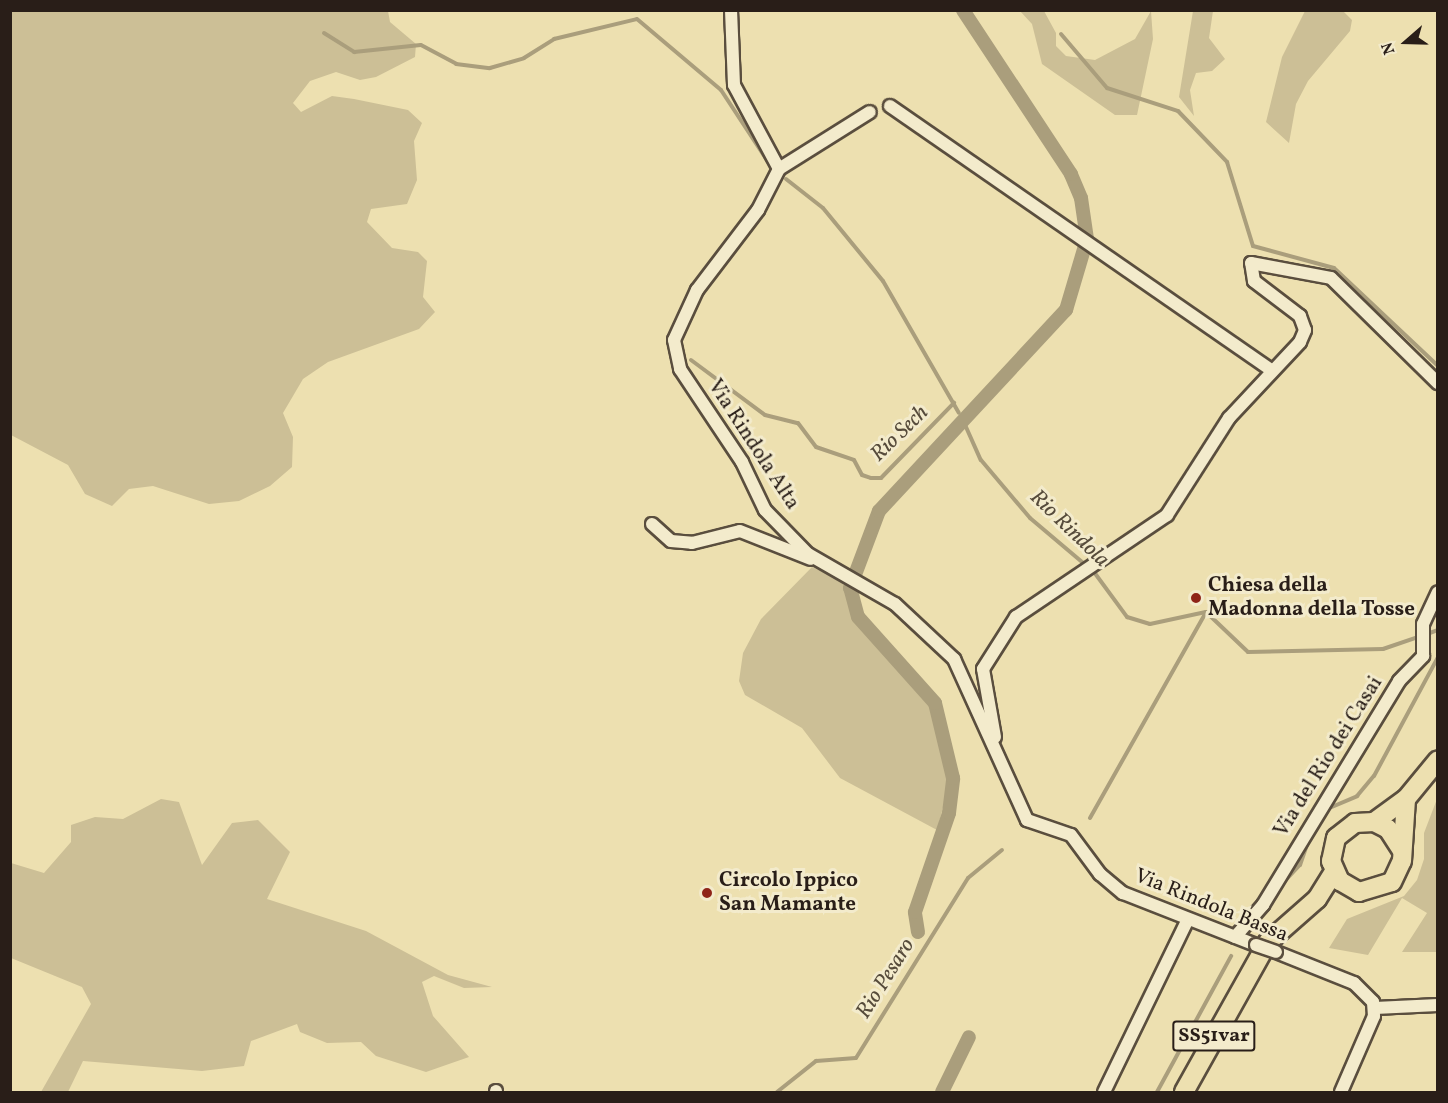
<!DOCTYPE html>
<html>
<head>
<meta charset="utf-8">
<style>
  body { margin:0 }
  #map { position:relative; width:1448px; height:1103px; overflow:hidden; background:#ede0b0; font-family:Vollkorn,serif }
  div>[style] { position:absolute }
  .green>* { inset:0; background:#ccbf96 }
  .stream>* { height:4px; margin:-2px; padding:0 2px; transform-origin:2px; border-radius:2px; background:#aa9e7c }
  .canal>* { height:14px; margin:-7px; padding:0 7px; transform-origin:7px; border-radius:7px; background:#aa9e7c }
  .roads { filter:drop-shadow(2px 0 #5a4e3e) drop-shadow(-2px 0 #5a4e3e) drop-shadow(0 2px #5a4e3e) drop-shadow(0 -2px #5a4e3e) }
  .street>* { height:12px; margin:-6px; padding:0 6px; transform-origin:6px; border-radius:6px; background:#f3ebcc }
  .primary>* { height:18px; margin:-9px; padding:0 9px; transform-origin:9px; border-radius:9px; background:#ede0b0 }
  .bridges { filter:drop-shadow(2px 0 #5a4e3e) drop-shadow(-2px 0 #5a4e3e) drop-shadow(0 2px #5a4e3e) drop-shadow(0 -2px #5a4e3e) }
  .street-bridge>* { height:12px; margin:-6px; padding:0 6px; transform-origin:6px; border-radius:6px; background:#f3ebcc }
  .dots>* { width:16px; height:16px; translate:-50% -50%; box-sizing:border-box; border:3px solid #f3ebcc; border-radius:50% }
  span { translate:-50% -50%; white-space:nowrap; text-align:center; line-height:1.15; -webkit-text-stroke:6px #f3ebcc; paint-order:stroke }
  .shield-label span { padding:2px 4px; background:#f3ebcc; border:2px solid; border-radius:4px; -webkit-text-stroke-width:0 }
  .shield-label { font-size:20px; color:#291e18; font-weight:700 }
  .street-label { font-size:21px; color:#291e18 }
  .poi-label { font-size:21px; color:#291e18; font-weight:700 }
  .left { translate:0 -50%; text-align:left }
  .water-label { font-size:22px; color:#564b3b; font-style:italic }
  .frame { position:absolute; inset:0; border:12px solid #291e18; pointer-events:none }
  .north { position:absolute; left:1376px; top:12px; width:60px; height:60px; -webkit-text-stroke:4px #f3ebcc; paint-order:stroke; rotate:250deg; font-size:16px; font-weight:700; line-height:24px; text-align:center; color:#291e18 }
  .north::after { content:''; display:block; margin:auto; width:21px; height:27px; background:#291e18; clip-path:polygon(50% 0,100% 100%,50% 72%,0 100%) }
</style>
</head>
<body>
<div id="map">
  <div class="green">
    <div style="clip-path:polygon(11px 10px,388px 11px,390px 22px,416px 44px,415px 57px,376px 77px,360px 80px,336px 72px,310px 81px,293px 103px,301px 112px,332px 96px,354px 99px,408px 110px,422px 123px,414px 141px,417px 180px,407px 204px,371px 209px,367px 222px,392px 248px,418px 252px,427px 261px,423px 297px,435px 312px,419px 329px,328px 362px,303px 379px,283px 413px,293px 437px,292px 467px,270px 486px,239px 501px,209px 504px,153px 486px,129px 489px,112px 506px,85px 494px,68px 465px,11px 435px)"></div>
    <div style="clip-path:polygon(1020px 11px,1044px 11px,1056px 33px,1056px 46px,1066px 56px,1095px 60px,1135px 39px,1151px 11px,1153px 39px,1137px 115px,1115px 115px,1042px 64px,1032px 24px)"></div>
    <div style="clip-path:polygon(1193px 11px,1213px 11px,1209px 38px,1225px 59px,1212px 71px,1196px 73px,1190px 90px,1194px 116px,1179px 97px)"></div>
    <div style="clip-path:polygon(1305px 11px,1343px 11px,1352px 20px,1350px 31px,1308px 81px,1296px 104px,1289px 143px,1266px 122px,1282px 57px)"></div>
    <div style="clip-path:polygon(812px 567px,842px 581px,862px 629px,931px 705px,949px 785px,937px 830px,840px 778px,802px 728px,745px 695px,739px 681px,743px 653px,761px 619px)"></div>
    <div style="clip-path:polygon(161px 799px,179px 802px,202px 865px,232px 823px,258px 820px,290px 852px,267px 899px,366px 931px,448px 975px,492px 987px,464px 988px,434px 976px,422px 982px,433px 1016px,469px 1057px,426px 1072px,376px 1056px,361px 1042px,327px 1043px,300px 1032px,297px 1024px,251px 1041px,244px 1066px,202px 1071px,83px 1061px,68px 1092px,41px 1092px,91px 1004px,82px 987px,11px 958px,11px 863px,44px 873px,71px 842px,71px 825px,95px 817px,123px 819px)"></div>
    <div style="clip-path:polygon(1437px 799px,1437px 952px,1402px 952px,1427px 913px,1402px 898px,1368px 955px,1329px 948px,1347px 919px,1404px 896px,1417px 880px,1424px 859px,1424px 833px)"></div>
  </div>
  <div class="stream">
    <div style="left:324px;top:33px;width:36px;rotate:32deg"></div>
    <div style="left:354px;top:52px;width:67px;rotate:-6deg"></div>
    <div style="left:421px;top:45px;width:40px;rotate:28deg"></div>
    <div style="left:456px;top:64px;width:34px;rotate:7deg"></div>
    <div style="left:490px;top:68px;width:35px;rotate:-16deg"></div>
    <div style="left:524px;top:58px;width:36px;rotate:-32deg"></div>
    <div style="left:554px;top:39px;width:85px;rotate:-13.5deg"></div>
    <div style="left:637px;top:19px;width:110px;rotate:40.2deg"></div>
    <div style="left:721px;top:90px;width:93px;rotate:56.8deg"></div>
    <div style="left:1061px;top:34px;width:71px;rotate:49.6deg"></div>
    <div style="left:1107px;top:88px;width:75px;rotate:17.9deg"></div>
    <div style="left:1178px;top:111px;width:71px;rotate:46.1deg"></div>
    <div style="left:1227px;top:162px;width:88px;rotate:72.8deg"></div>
    <div style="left:1253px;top:246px;width:84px;rotate:15.2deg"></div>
    <div style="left:1334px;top:268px;width:143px;rotate:43.3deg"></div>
    <div style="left:786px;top:179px;width:47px;rotate:38.1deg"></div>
    <div style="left:823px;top:208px;width:94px;rotate:50.6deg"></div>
    <div style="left:883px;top:281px;width:152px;rotate:60.1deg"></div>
    <div style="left:691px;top:360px;width:92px;rotate:36.6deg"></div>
    <div style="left:765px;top:415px;width:34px;rotate:14deg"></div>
    <div style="left:798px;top:423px;width:30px;rotate:53deg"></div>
    <div style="left:816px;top:447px;width:40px;rotate:18.9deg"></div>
    <div style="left:854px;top:460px;width:17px;rotate:62deg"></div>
    <div style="left:862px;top:475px;width:9px;rotate:18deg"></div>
    <div style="left:871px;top:478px;width:10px"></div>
    <div style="left:881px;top:478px;width:105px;rotate:-45.8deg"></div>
    <div style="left:966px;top:427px;width:36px;rotate:66deg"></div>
    <div style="left:981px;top:460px;width:76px;rotate:49.8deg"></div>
    <div style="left:1030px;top:518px;width:84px;rotate:40.2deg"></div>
    <div style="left:1094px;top:572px;width:56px;rotate:53.7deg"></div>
    <div style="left:1127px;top:617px;width:24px;rotate:17deg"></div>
    <div style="left:1150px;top:624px;width:57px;rotate:-12.1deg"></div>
    <div style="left:1206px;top:612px;width:58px;rotate:43.6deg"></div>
    <div style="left:1248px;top:652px;width:135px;rotate:-1.3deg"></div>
    <div style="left:1383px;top:649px;width:39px;rotate:-19deg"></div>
    <div style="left:1427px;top:634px;width:12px;rotate:-20deg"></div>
    <div style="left:1327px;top:809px;width:33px;rotate:-23deg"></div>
    <div style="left:1357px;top:796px;width:26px;rotate:-50deg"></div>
    <div style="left:1374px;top:776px;width:135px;rotate:-61.7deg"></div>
    <div style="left:1090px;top:818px;width:236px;rotate:-60.6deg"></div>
    <div style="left:1283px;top:883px;width:25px;rotate:-47deg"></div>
    <div style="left:1300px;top:865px;width:28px;rotate:-71deg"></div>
    <div style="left:777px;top:1092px;width:50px;rotate:-38.5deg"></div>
    <div style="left:816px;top:1061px;width:40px;rotate:-4.3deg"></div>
    <div style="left:856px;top:1058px;width:212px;rotate:-58.1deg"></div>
    <div style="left:968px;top:878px;width:44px;rotate:-39.5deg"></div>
    <div style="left:1157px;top:1092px;width:155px;rotate:-61.4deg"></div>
  </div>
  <div class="canal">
    <div style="left:918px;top:932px;width:20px;rotate:-99deg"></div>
    <div style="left:915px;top:912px;width:105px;rotate:-71deg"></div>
    <div style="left:949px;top:813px;width:35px;rotate:-83deg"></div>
    <div style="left:953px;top:778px;width:77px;rotate:-103.5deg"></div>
    <div style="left:935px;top:703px;width:115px;rotate:-131.8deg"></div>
    <div style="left:858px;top:617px;width:30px;rotate:-105deg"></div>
    <div style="left:850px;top:588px;width:82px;rotate:-69.4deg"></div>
    <div style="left:879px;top:511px;width:275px;rotate:-47.1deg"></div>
    <div style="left:1066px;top:310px;width:74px;rotate:-73.5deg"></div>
    <div style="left:1087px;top:239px;width:41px;rotate:-98.3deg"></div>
    <div style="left:1081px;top:198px;width:26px;rotate:-113deg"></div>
    <div style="left:1071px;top:174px;width:196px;rotate:-123.4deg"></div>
    <div style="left:942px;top:1092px;width:61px;rotate:-63.9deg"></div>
  </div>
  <div class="roads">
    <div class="street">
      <div style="left:731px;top:10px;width:75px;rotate:87.7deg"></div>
      <div style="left:734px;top:85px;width:95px;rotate:61.8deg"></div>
      <div style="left:890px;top:106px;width:464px;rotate:34.7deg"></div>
      <div style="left:779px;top:169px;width:46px;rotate:117.1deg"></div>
      <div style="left:758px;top:210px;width:101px;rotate:127.3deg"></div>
      <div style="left:697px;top:290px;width:55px;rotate:114.7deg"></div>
      <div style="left:674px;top:340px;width:30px;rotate:78deg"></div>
      <div style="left:680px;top:369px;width:112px;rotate:56.3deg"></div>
      <div style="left:742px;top:462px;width:53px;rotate:64.4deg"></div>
      <div style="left:765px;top:510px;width:62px;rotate:45.7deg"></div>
      <div style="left:808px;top:554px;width:100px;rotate:29.9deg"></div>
      <div style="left:895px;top:604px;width:81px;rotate:43deg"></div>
      <div style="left:954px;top:659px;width:177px;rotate:65.6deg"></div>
      <div style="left:1027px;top:820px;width:46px;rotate:18.8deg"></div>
      <div style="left:1071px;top:835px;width:49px;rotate:53.4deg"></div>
      <div style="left:1100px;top:874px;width:30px;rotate:40deg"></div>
      <div style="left:1123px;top:893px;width:143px;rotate:21.4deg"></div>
      <div style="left:779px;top:169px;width:107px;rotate:-32.1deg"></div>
      <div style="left:652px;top:524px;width:25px;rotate:42deg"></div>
      <div style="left:671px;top:541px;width:21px;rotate:5deg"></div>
      <div style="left:692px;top:543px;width:49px;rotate:-14deg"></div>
      <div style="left:740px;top:531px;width:76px;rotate:21.5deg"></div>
      <div style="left:995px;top:737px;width:69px;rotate:-100deg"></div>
      <div style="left:983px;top:669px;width:62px;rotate:-57.6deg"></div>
      <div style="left:1016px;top:617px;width:182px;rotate:-34deg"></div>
      <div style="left:1167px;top:515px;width:115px;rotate:-57.4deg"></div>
      <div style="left:1229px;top:418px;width:104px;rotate:-46.9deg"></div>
      <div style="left:1300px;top:342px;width:13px;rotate:-67deg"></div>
      <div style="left:1305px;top:330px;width:15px;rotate:-110deg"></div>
      <div style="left:1300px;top:316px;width:58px;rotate:-142.7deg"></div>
      <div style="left:1254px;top:281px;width:18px;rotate:-99deg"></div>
      <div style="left:1251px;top:263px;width:81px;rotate:10.6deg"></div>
      <div style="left:1331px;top:278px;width:150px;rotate:44.5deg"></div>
      <div style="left:1235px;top:937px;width:43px;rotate:-48.8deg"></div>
      <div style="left:1263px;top:905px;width:262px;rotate:-58.7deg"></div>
      <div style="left:1399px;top:681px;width:35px;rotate:-46deg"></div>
      <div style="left:1423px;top:656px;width:32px;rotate:-90deg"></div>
      <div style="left:1423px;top:624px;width:35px;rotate:-65deg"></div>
      <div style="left:1276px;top:952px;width:84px;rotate:21.7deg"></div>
      <div style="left:1354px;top:983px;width:27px;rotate:45deg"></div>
      <div style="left:1373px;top:1002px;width:14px;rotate:86deg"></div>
      <div style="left:1374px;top:1016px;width:83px;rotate:113.5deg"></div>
      <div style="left:1375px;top:1008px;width:63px;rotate:-2.7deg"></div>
      <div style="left:496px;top:1091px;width:1px;rotate:90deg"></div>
      <div style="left:1104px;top:1092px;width:192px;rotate:-64.1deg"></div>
    </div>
    <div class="primary">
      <div style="left:1374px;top:822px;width:39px;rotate:-36deg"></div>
      <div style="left:1406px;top:799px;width:50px;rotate:-50.6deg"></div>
      <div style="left:1401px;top:849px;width:24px;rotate:-123deg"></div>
      <div style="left:1388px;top:829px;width:16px;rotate:-153deg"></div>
      <div style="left:1374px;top:822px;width:19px;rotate:177deg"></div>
      <div style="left:1355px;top:823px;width:24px;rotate:142deg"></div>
      <div style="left:1336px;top:838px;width:24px;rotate:102deg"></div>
      <div style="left:1331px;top:861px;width:22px;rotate:66deg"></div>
      <div style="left:1340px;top:881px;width:22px;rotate:30deg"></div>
      <div style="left:1359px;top:892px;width:34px;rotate:-17deg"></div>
      <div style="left:1392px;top:882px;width:23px;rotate:-65deg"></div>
      <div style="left:1402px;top:861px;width:62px;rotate:-86.3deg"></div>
      <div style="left:1184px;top:1092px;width:172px;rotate:-60.8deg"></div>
      <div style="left:1268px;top:942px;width:65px;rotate:-41.3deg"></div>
      <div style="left:1317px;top:899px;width:32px;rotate:-58deg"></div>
    </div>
  </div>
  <div class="bridges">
    <div class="street-bridge">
      <div style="left:1256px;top:945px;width:21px;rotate:19deg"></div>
    </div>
  </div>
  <div class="dots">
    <div style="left:1196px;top:598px;background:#8f2418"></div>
    <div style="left:707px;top:893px;background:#8f2418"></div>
  </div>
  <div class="shield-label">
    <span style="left:1214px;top:1036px">SS51var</span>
  </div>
  <div class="street-label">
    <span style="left:753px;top:445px;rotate:57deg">Via Rindola Alta</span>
    <span style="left:1329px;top:757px;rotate:-58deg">Via del Rio dei Casai</span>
    <span style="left:1211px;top:906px;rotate:22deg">Via Rindola Bassa</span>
  </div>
  <div class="poi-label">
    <span class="left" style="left:1208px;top:598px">Chiesa della<br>Madonna della Tosse</span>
    <span class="left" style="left:719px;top:893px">Circolo Ippico<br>San Mamante</span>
  </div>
  <div class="water-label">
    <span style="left:900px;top:434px;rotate:-44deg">Rio Sech</span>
    <span style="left:1069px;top:529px;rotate:44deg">Rio Rindola</span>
    <span style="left:886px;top:979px;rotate:-58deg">Rio Pesaro</span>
  </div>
  <div class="frame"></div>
  <div class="north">N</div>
</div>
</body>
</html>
